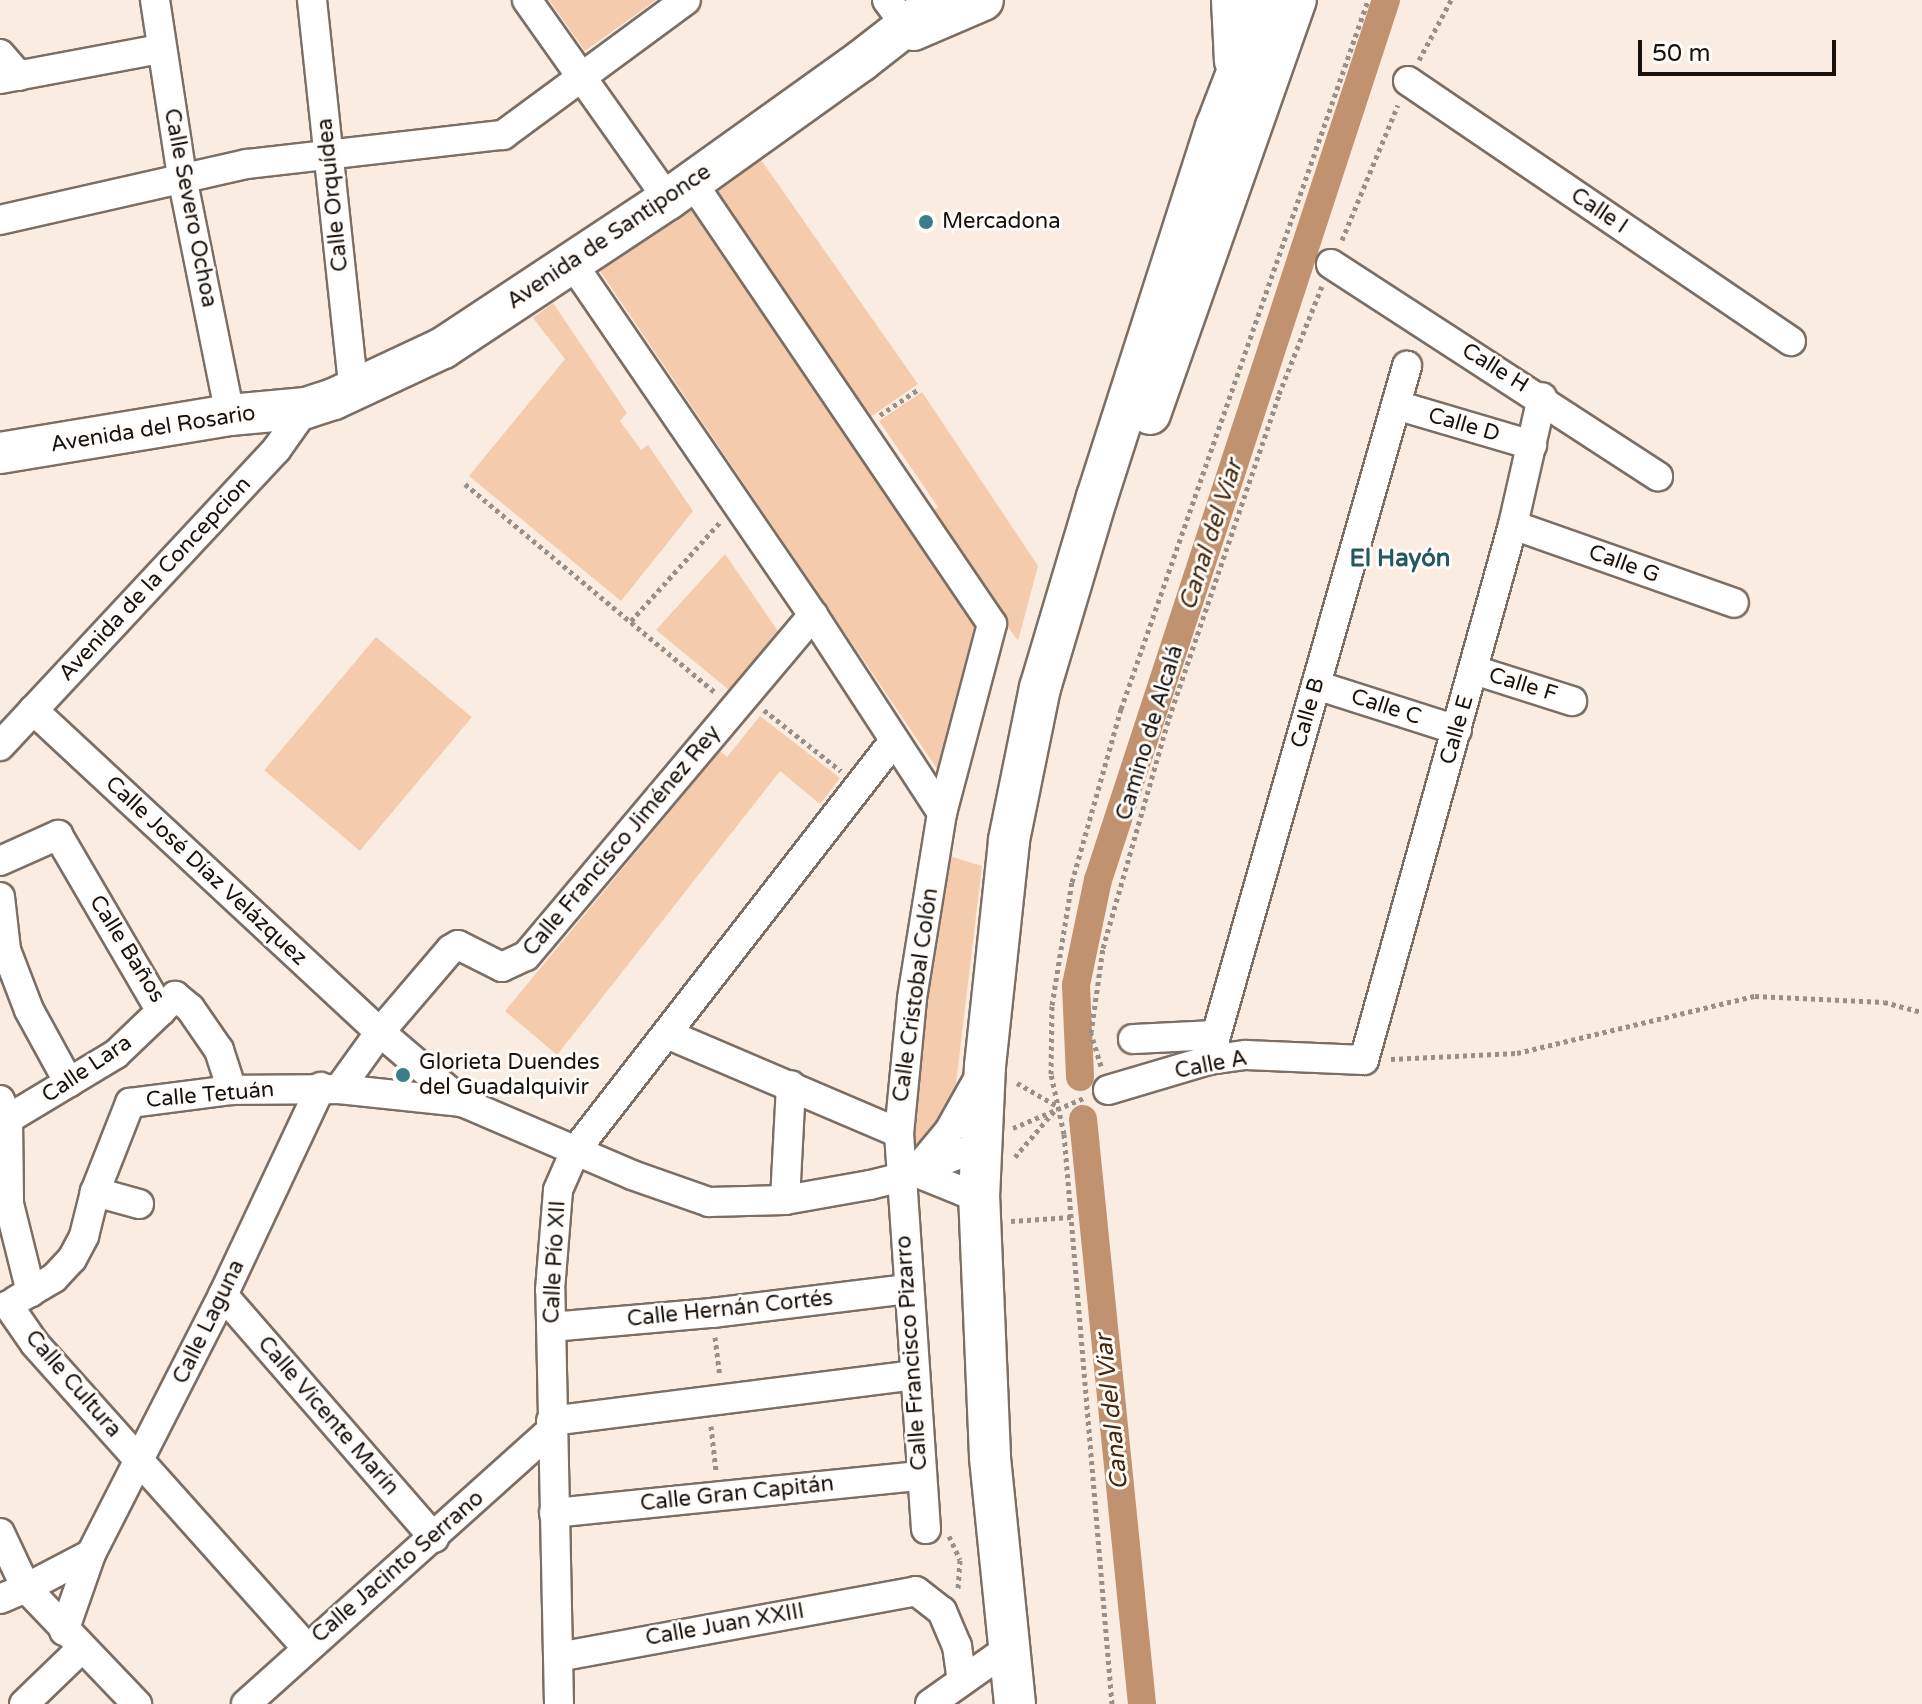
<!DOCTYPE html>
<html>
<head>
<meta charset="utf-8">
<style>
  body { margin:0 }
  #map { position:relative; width:1922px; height:1704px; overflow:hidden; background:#fbece1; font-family:"Varela Round",sans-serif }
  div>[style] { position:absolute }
  .green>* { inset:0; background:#f4ccad; transform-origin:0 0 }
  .canal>* { height:28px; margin:-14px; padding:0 14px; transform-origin:14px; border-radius:14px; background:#c0926f }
  .path>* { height:5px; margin-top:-2.5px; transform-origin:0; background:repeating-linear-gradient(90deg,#9a8f87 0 4px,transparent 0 8px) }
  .roads { filter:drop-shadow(2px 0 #7b6f65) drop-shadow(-2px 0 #7b6f65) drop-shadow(0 2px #7b6f65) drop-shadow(0 -2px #7b6f65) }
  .street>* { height:28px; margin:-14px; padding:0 14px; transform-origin:14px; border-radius:14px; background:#fff }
  .secondary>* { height:40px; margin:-20px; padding:0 20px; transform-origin:20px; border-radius:20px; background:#fff }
  .dots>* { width:22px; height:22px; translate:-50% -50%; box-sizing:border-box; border:4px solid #fffcf9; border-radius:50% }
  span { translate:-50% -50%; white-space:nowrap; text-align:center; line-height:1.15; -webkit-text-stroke:6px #fffcf9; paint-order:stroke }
  .street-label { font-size:22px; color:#17120e }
  .poi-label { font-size:22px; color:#17120e }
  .left { translate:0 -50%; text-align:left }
  .water-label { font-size:24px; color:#45260a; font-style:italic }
  .neighbourhood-label { font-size:24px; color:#215a62; font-weight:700 }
  .scale { position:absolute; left:1638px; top:40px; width:198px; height:36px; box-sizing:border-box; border:4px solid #17120e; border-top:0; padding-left:10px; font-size:24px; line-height:28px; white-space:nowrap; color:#17120e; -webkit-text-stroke:6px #fffcf9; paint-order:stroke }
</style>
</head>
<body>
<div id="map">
  <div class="green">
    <div style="clip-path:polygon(549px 0,656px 0,585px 51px)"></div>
    <div style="left:759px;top:157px;width:277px;height:57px;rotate:55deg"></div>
    <div style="clip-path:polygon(692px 204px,977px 625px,940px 773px,600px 271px)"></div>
    <div style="clip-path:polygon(553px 303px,627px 413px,620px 421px,641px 450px,648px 445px,693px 511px,621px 601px,469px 476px,565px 359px,533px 318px)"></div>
    <div style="clip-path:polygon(922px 392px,1038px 566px,1018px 641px,929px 514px,938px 507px,879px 421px)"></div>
    <div style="clip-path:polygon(725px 554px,782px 637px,734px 694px,656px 630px)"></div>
    <div style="left:376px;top:637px;width:125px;height:174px;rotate:40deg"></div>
    <div style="clip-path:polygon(760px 716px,840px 778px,820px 804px,780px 771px,557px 1055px,505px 1011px,720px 751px,727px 757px)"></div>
    <div style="clip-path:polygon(946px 855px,982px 866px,953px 1109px,926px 1146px,905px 1151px)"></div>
  </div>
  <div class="canal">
    <div style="left:1080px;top:1077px;width:92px;rotate:-92.5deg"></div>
    <div style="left:1076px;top:985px;width:107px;rotate:-78.2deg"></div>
    <div style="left:1098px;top:880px;width:926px;rotate:-71.88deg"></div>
    <div style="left:1083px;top:1119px;width:588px;rotate:84.24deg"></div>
  </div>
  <div class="path">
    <div style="left:1419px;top:60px;width:68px;rotate:-61.9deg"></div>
    <div style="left:1342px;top:240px;width:146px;rotate:-67.5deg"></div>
    <div style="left:880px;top:415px;width:47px;rotate:-33.7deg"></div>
    <div style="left:465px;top:484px;width:325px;rotate:39.8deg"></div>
    <div style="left:631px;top:621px;width:135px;rotate:-48deg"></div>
    <div style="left:764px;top:710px;width:98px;rotate:38.4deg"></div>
    <div style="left:1391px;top:1059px;width:126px;rotate:-2.7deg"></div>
    <div style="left:1517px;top:1053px;width:245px;rotate:-13.5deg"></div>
    <div style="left:1755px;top:996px;width:129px;rotate:2.7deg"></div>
    <div style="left:1884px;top:1002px;width:39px;rotate:15deg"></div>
    <div style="left:1101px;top:1066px;width:34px;rotate:-107deg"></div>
    <div style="left:1091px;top:1033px;width:86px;rotate:-82deg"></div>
    <div style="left:1103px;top:948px;width:239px;rotate:-74deg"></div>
    <div style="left:1169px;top:718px;width:342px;rotate:-71.2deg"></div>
    <div style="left:1279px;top:394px;width:116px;rotate:-68.3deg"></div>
    <div style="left:1017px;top:1083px;width:46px;rotate:29.9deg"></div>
    <div style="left:1013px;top:1128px;width:77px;rotate:-22.9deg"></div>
    <div style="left:1015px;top:1157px;width:62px;rotate:-49.6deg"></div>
    <div style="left:1011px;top:1221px;width:60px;rotate:-3.8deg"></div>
    <div style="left:715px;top:1337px;width:38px;rotate:83deg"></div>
    <div style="left:711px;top:1426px;width:45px;rotate:83.7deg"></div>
    <div style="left:949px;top:1536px;width:26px;rotate:65deg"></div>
    <div style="left:960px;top:1560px;width:31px;rotate:94deg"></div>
    <div style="left:1112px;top:1704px;width:572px;rotate:-94.81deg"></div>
    <div style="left:1064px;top:1134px;width:61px;rotate:-102.2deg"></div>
    <div style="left:1051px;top:1074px;width:69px;rotate:-89.2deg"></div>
    <div style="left:1052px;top:1005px;width:125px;rotate:-80.8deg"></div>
    <div style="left:1072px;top:882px;width:180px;rotate:-74.2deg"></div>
    <div style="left:1121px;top:709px;width:751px;rotate:-70.79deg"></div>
  </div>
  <div class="roads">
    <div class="street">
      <div style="left:155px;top:0;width:179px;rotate:81.3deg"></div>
      <div style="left:182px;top:177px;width:243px;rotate:78.6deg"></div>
      <div style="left:312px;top:0;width:392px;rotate:83.9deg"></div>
      <div style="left:527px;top:0;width:244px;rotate:54.7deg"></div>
      <div style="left:887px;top:0;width:32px;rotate:54deg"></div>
      <div style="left:0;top:54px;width:29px;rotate:49deg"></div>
      <div style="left:0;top:79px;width:164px;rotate:-10.6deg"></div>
      <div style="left:1408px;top:81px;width:463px;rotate:34.2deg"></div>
      <div style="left:692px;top:182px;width:534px;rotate:55.83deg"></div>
      <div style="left:992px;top:624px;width:196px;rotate:104.8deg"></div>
      <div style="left:942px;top:813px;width:188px;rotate:99.2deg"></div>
      <div style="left:912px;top:999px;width:135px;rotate:95.5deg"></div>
      <div style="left:899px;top:1133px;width:397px;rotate:86.1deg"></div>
      <div style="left:0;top:220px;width:253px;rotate:-12.8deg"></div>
      <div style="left:247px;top:164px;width:258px;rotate:-6.5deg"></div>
      <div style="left:503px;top:135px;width:227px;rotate:-36.4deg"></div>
      <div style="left:572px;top:263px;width:427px;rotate:55.6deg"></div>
      <div style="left:813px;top:615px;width:236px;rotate:56.9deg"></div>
      <div style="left:1331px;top:264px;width:390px;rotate:33deg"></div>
      <div style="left:1396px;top:405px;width:142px;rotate:16.4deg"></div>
      <div style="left:1513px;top:525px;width:234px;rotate:19.4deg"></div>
      <div style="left:1474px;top:670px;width:103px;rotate:17.6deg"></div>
      <div style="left:1316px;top:685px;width:148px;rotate:17.7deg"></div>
      <div style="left:33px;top:710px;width:473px;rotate:42.9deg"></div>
      <div style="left:380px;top:1032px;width:108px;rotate:40.5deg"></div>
      <div style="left:462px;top:1102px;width:185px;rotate:23.2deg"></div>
      <div style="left:632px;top:1175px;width:82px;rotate:19.3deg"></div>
      <div style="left:709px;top:1202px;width:76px;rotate:-1.5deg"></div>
      <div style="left:785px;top:1200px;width:86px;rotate:-10deg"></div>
      <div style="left:870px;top:1185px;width:30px;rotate:-14deg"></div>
      <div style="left:899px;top:1178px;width:87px;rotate:-21.6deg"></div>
      <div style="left:0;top:746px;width:405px;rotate:-47deg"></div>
      <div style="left:276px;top:450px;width:52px;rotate:-54.5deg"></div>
      <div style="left:0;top:861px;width:64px;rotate:-24.1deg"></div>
      <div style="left:58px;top:835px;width:204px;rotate:59.7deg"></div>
      <div style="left:161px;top:1011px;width:21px;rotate:-47deg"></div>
      <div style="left:175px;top:996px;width:19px;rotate:39deg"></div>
      <div style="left:190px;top:1008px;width:51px;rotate:55.4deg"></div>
      <div style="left:219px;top:1050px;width:42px;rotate:72deg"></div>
      <div style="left:0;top:897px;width:53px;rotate:83.5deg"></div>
      <div style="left:6px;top:950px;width:64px;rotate:69deg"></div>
      <div style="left:29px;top:1010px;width:83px;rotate:61.3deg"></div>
      <div style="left:667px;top:1034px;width:252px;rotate:23.1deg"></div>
      <div style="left:1133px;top:1039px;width:83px;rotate:-2.8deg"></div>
      <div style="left:1209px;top:1060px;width:722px;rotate:-74.08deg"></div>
      <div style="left:1108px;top:1090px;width:105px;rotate:-16.5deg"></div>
      <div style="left:1209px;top:1060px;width:37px;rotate:-8deg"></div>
      <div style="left:1246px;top:1055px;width:118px;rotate:2.4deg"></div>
      <div style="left:1364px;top:1060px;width:555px;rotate:-74.44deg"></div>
      <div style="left:1513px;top:525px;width:131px;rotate:-77.2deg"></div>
      <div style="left:0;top:1100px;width:21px;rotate:67deg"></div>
      <div style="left:8px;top:1119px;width:85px;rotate:89.3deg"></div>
      <div style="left:9px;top:1204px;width:91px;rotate:76deg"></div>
      <div style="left:462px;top:1102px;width:124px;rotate:-174deg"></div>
      <div style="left:339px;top:1089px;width:70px;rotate:-54.3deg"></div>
      <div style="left:380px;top:1032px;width:109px;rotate:-49.5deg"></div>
      <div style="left:451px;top:949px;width:8px;rotate:-30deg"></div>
      <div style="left:458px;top:945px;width:49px;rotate:26.6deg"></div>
      <div style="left:502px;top:967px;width:26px;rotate:-25deg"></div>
      <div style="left:526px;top:956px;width:446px;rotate:-49.9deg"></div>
      <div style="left:8px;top:1119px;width:126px;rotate:-31deg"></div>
      <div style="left:116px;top:1054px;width:62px;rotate:-43.7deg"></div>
      <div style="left:915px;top:1172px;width:53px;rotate:-50.3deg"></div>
      <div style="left:949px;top:1131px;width:65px;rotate:-60.7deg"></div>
      <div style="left:915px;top:1172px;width:69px;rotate:22.1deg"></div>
      <div style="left:785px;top:1200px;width:115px;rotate:-87deg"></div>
      <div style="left:139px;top:1204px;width:46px;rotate:-164.7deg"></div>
      <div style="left:95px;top:1192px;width:96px;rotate:-68.5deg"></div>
      <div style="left:130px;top:1103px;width:103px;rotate:-7.3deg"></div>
      <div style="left:232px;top:1090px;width:106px;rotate:-0.5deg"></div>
      <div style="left:223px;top:1295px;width:322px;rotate:49deg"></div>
      <div style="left:15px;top:1301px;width:45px;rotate:-30.5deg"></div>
      <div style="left:54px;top:1278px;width:26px;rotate:-47deg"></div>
      <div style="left:72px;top:1259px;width:26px;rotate:-62deg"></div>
      <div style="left:84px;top:1236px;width:45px;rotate:-76deg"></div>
      <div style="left:8px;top:1305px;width:47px;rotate:55.3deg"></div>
      <div style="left:35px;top:1344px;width:407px;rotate:48.2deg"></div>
      <div style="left:551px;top:1327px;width:162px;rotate:-5deg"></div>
      <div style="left:712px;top:1313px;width:197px;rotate:-7deg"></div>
      <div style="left:551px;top:1421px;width:365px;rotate:-7.2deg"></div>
      <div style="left:554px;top:1513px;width:368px;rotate:-5.8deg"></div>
      <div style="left:0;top:1533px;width:61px;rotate:64.7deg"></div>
      <div style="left:26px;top:1588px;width:73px;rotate:-27.6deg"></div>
      <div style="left:0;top:1599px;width:28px;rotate:-23deg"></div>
      <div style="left:26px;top:1588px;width:161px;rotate:46.3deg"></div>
      <div style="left:64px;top:1631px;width:82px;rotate:-70.7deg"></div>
      <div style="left:91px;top:1554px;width:291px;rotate:-63deg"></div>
      <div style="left:223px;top:1295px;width:230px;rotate:-64.8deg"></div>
      <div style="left:558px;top:1657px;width:364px;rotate:-10.4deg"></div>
      <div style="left:916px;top:1591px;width:33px;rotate:38deg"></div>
      <div style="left:942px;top:1611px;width:38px;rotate:67deg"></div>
      <div style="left:957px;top:1646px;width:35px;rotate:82deg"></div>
      <div style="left:24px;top:1704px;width:81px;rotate:-44deg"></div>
      <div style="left:246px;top:1704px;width:410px;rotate:-41.9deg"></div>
      <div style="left:559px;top:1704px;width:414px;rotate:-91.2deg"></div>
      <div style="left:550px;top:1290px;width:100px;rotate:-85.4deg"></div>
      <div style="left:558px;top:1190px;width:43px;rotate:-66.4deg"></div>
      <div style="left:575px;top:1151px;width:519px;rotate:-52.12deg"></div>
      <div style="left:930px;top:1704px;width:97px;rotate:-35.3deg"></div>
    </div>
    <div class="secondary">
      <div style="left:1232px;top:0;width:61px;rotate:87.2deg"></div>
      <div style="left:913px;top:30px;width:76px;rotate:-23.2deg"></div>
      <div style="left:1150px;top:414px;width:439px;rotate:-70.6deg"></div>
      <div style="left:0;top:453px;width:233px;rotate:-9.4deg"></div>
      <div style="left:230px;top:415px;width:76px;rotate:-5.3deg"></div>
      <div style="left:306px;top:408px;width:29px;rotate:-18deg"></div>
      <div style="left:334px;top:399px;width:120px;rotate:-25.1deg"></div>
      <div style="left:443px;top:348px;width:270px;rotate:-33.5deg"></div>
      <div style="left:668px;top:199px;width:237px;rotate:-35.6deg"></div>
      <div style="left:861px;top:61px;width:99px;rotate:-38deg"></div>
      <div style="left:1015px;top:1704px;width:249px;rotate:-95.8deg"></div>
      <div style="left:990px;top:1456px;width:258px;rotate:-92.4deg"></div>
      <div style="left:979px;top:1198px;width:132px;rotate:-87.4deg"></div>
      <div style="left:985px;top:1066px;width:227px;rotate:-83.9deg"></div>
      <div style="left:1009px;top:840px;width:155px;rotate:-78.5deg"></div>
      <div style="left:1040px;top:688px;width:199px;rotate:-73.4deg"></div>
      <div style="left:1097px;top:497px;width:389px;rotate:-72.2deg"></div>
      <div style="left:1216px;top:127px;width:136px;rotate:-68.9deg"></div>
    </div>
  </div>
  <div class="dots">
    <div style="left:926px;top:222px;background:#387f89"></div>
    <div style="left:403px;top:1075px;background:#387f89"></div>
  </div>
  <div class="street-label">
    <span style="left:333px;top:195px;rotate:-96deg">Calle Orquídea</span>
    <span style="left:190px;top:208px;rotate:79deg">Calle Severo Ochoa</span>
    <span style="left:1599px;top:211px;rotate:34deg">Calle I</span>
    <span style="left:609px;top:237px;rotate:-34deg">Avenida de Santiponce</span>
    <span style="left:1495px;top:368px;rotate:32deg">Calle H</span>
    <span style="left:1464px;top:425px;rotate:16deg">Calle D</span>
    <span style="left:153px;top:429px;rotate:-9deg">Avenida del Rosario</span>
    <span style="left:1624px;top:564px;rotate:20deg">Calle G</span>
    <span style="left:155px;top:579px;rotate:-47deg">Avenida de la Concepcion</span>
    <span style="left:1523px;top:685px;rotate:17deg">Calle F</span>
    <span style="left:1386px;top:707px;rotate:18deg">Calle C</span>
    <span style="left:1308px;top:713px;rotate:-74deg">Calle B</span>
    <span style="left:1457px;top:730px;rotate:-74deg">Calle E</span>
    <span style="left:1150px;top:733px;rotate:-73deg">Camino de Alcalá</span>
    <span style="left:622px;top:841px;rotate:-50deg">Calle Francisco Jiménez Rey</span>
    <span style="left:206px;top:871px;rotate:43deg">Calle José Díaz Velázquez</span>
    <span style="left:127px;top:949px;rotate:58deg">Calle Baños</span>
    <span style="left:916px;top:995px;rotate:-82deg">Calle Cristobal Colón</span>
    <span style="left:1211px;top:1065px;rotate:-11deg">Calle A</span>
    <span style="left:87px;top:1069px;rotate:-34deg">Calle Lara</span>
    <span style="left:210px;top:1095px;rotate:-5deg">Calle Tetuán</span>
    <span style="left:555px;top:1262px;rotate:-87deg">Calle Pío XII</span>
    <span style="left:730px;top:1309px;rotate:-6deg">Calle Hernán Cortés</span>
    <span style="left:209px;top:1322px;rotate:-64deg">Calle Laguna</span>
    <span style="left:912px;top:1353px;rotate:-94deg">Calle Francisco Pizarro</span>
    <span style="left:73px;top:1384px;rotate:49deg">Calle Cultura</span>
    <span style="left:328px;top:1416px;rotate:49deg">Calle Vicente Marín</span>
    <span style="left:737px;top:1494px;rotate:-6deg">Calle Gran Capitán</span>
    <span style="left:398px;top:1567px;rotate:-41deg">Calle Jacinto Serrano</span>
    <span style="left:725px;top:1625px;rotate:-10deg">Calle Juan XXIII</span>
  </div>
  <div class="poi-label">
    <span class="left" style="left:942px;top:222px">Mercadona</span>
    <span class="left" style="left:419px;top:1075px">Glorieta Duendes<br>del Guadalquivir</span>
  </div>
  <div class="water-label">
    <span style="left:1211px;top:535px;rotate:-72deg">Canal del Viar</span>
    <span style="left:1112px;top:1412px;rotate:-96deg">Canal del Viar</span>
  </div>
  <div class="neighbourhood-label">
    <span style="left:1400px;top:559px">El Hayón</span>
  </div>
  <div class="scale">50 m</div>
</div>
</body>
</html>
